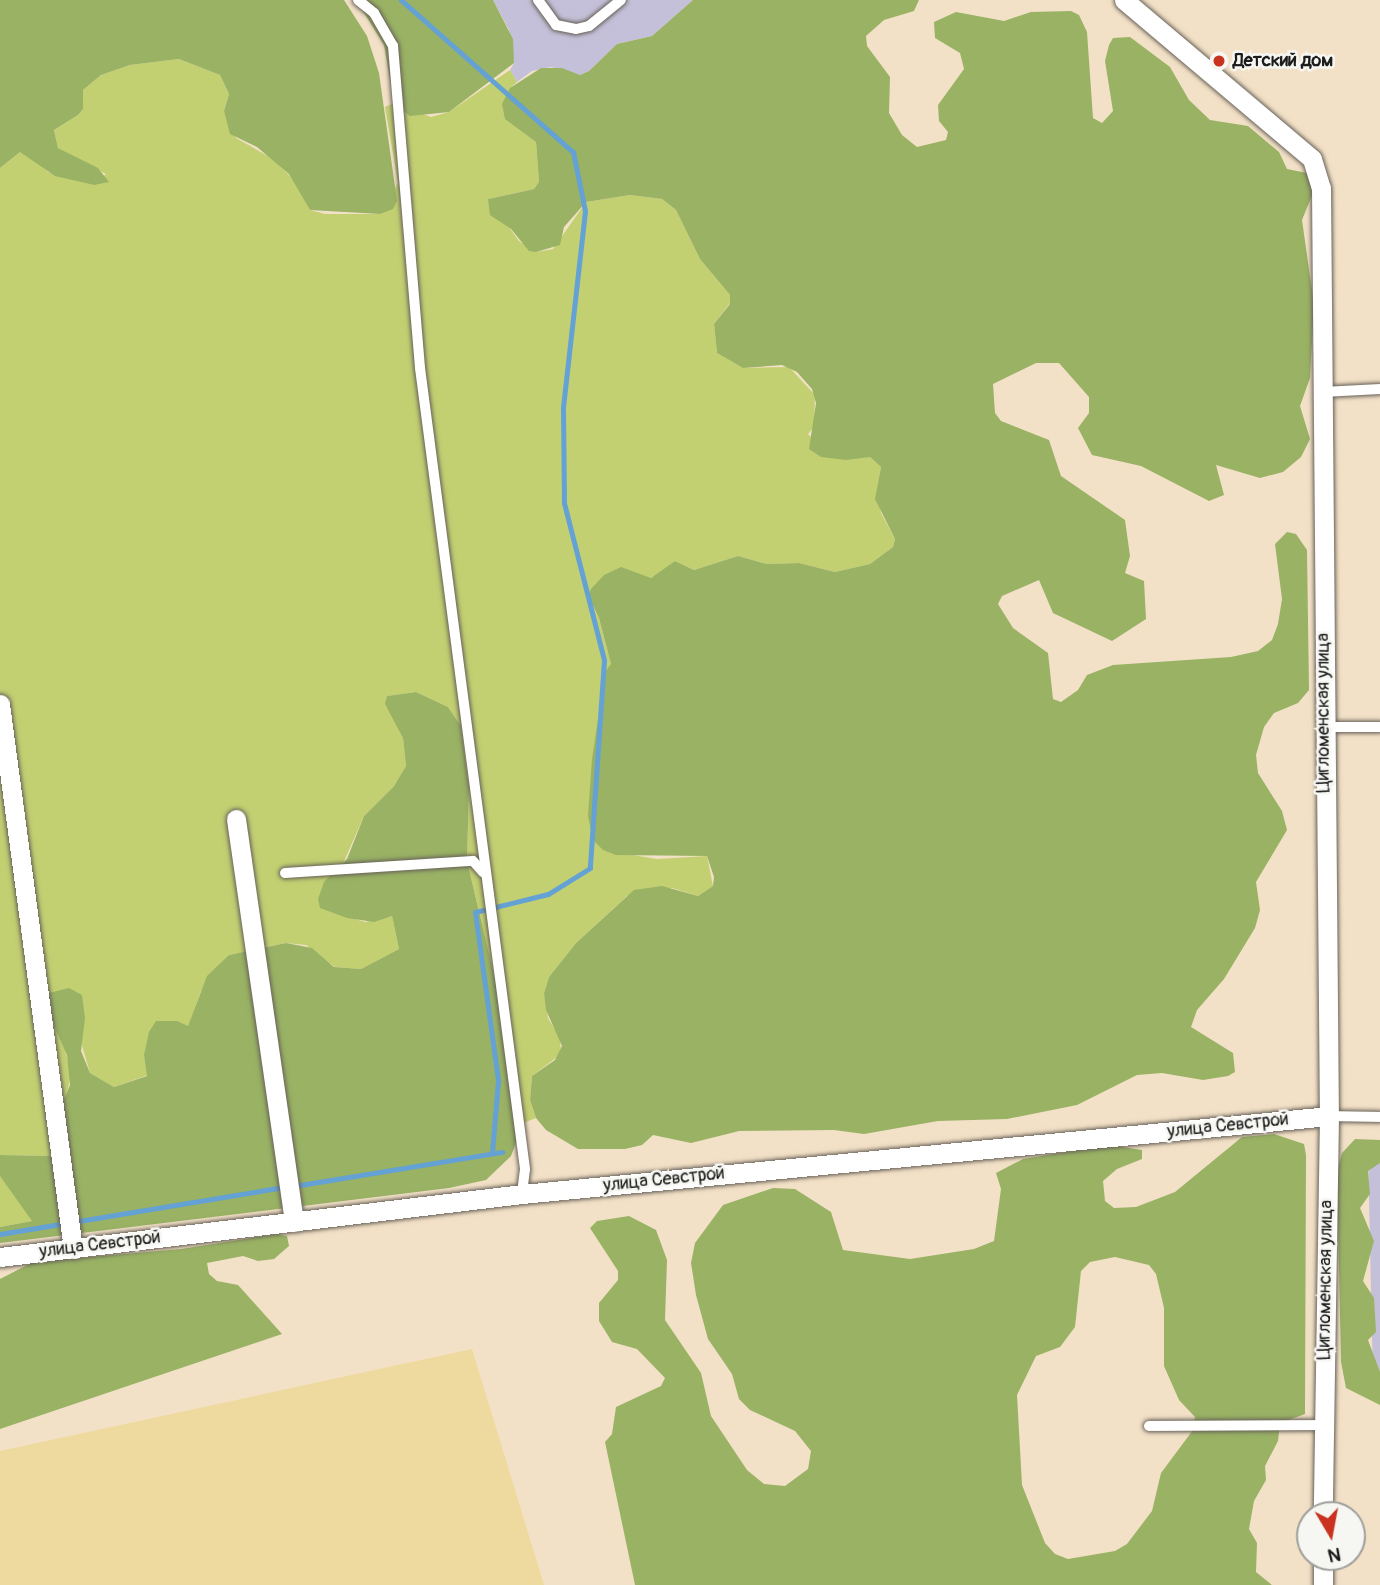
<!DOCTYPE html>
<html>
<head>
<meta charset="utf-8">
<style>
	body { margin:0 }
	#map { position:relative; width:1380px; height:1585px; overflow:hidden; background:#f3e1c7; font-family:Pangolin,sans-serif }
	div>[style] { position:absolute }
	.industrial>* { inset:0; background:#c5c0da }
	.green>* { inset:0; background:#c2d072 }
	.forest>* { inset:0; background:#99b264 }
	.sand>* { inset:0; background:#eeda9e }
	.stream>* { height:5px; margin:-2.5px; padding:0 2.5px; transform-origin:2.5px; border-radius:2.5px; background:#64a1d5 }
	.roads { filter:drop-shadow(0 0 2px #676158) drop-shadow(0 0 2px #676158) }
	.service>* { height:10px; margin:-5px; padding:0 5px; transform-origin:5px; border-radius:5px; background:#fff }
	.minor>* { height:19px; margin:-9.5px; padding:0 9.5px; transform-origin:9.5px; border-radius:9.5px; background:#fff }
	.dots>* { width:19px; height:19px; translate:-50% -50%; box-sizing:border-box; border:4px solid #f6f6f2; border-radius:50% }
	span { translate:-50% -50%; white-space:nowrap; text-align:center; line-height:1.15; -webkit-text-stroke:5px #f6f6f2; paint-order:stroke }
	.poi-label { font-size:18px; color:#1c1c1c; font-weight:700 }
	.left { translate:0 -50%; text-align:left }
	.street-label { font-size:18px; color:#1c1c1c }
	.north { position:absolute; left:1296px; top:1501px; width:70px; height:70px; box-sizing:border-box; background:#f6f6f2; border:2px solid #9f9f9c; border-radius:50%; rotate:170deg; font-size:19px; font-weight:700; line-height:28px; text-align:center; color:#1c1c1c }
	.north::after { content:''; display:block; margin:auto; width:24px; height:32px; background:#c8321e; clip-path:polygon(50% 0,100% 100%,50% 72%,0 100%) }
</style>
</head>
<body>
<div id="map">
	<div class="industrial">
		<i style="clip-path:polygon(493px 0,693px 0,652px 36px,617px 44px,589px 71px,580px 75px,551px 67px,532px 71px,517px 82px,510px 70px,514px 63px,509px 30px)"></i>
		<i style="clip-path:polygon(1380px 1151px,1380px 1384px,1373px 1384px,1368px 1152px)"></i>
	</div>
	<div class="green">
		<i style="clip-path:polygon(179px 59px,220px 75px,229px 94px,224px 111px,236px 138px,273px 159px,293px 179px,310px 210px,325px 214px,380px 214px,398px 183px,385px 107px,394px 103px,431px 117px,449px 112px,510px 70px,517px 82px,510px 88px,511px 122px,536px 142px,539px 182px,534px 189px,488px 199px,519px 241px,536px 252px,553px 249px,586px 202px,630px 195px,662px 199px,676px 210px,700px 259px,730px 295px,730px 303px,714px 324px,717px 353px,743px 368px,789px 367px,815px 395px,814px 427px,808px 434px,830px 458px,870px 457px,881px 467px,877px 491px,881px 513px,895px 539px,893px 547px,870px 564px,835px 572px,799px 563px,767px 564px,738px 556px,694px 570px,675px 561px,659px 574px,591px 604px,599px 618px,611px 664px,600px 704px,589px 807px,603px 850px,657px 859px,707px 856px,713px 886px,698px 896px,672px 888px,627px 896px,576px 943px,549px 977px,544px 993px,548px 1018px,560px 1038px,561px 1054px,532px 1076px,530px 1100px,536px 1118px,518px 1125px,496px 983px,467px 861px,469px 788px,461px 726px,448px 707px,416px 692px,387px 696px,403px 738px,406px 766px,394px 786px,364px 816px,342px 866px,329px 911px,365px 922px,392px 916px,399px 949px,361px 969px,335px 967px,306px 945px,286px 943px,229px 955px,201px 991px,188px 1027px,144px 1055px,148px 1075px,114px 1087px,90px 1073px,81px 1042px,51px 1019px,64px 1045px,71px 1074px,54px 1156px,0 1155px,0 168px,20px 152px,39px 161px,48px 172px,94px 185px,106px 174px,58px 148px,54px 130px,78px 115px,83px 109px,83px 90px,101px 75px,130px 65px)"></i>
		<i style="clip-path:polygon(0 1176px,13px 1188px,32px 1221px,0 1227px)"></i>
	</div>
	<div class="forest">
		<i style="clip-path:polygon(0 0,344px 0,367px 36px,379px 73px,397px 201px,393px 209px,380px 214px,310px 210px,289px 174px,257px 147px,230px 134px,224px 111px,229px 94px,220px 75px,179px 59px,130px 65px,101px 75px,83px 90px,83px 109px,78px 115px,54px 130px,58px 148px,98px 168px,109px 182px,94px 185px,55px 176px,20px 152px,0 168px)"></i>
		<i style="clip-path:polygon(356px 0,493px 0,513px 39px,514px 63px,449px 112px,410px 116px,394px 103px,384px 45px)"></i>
		<i style="clip-path:polygon(693px 0,919px 0,914px 11px,884px 20px,866px 36px,867px 46px,890px 77px,889px 113px,902px 135px,917px 147px,946px 140px,948px 132px,939px 121px,938px 105px,964px 69px,960px 53px,935px 38px,934px 22px,956px 12px,1004px 21px,1031px 12px,1071px 11px,1079px 15px,1087px 32px,1093px 118px,1102px 123px,1113px 111px,1105px 61px,1109px 45px,1113px 38px,1130px 37px,1170px 67px,1189px 100px,1210px 120px,1248px 126px,1279px 152px,1287px 169px,1307px 173px,1313px 193px,1302px 220px,1314px 304px,1310px 378px,1300px 406px,1310px 439px,1301px 457px,1283px 472px,1260px 478px,1216px 465px,1224px 495px,1209px 501px,1141px 466px,1092px 455px,1078px 428px,1089px 413px,1089px 397px,1059px 363px,1036px 363px,993px 384px,995px 413px,1001px 421px,1049px 440px,1061px 476px,1125px 520px,1130px 556px,1125px 573px,1144px 581px,1146px 619px,1112px 641px,1053px 613px,1039px 580px,1002px 596px,998px 604px,1013px 628px,1048px 653px,1053px 699px,1061px 702px,1078px 690px,1087px 675px,1113px 665px,1231px 657px,1258px 651px,1272px 640px,1278px 624px,1282px 599px,1275px 544px,1287px 532px,1296px 534px,1307px 550px,1309px 690px,1298px 703px,1274px 713px,1264px 727px,1256px 755px,1258px 773px,1282px 811px,1287px 830px,1256px 882px,1260px 910px,1255px 928px,1224px 979px,1197px 1010px,1191px 1027px,1233px 1053px,1235px 1072px,1228px 1076px,1203px 1080px,1162px 1073px,1137px 1075px,1077px 1105px,1007px 1119px,938px 1121px,864px 1134px,834px 1130px,739px 1131px,691px 1143px,653px 1135px,642px 1145px,625px 1149px,578px 1149px,546px 1130px,536px 1118px,530px 1100px,532px 1076px,555px 1060px,562px 1046px,546px 1010px,544px 993px,549px 977px,576px 943px,634px 890px,662px 886px,698px 896px,713px 886px,714px 877px,707px 856px,616px 855px,603px 850px,593px 840px,588px 816px,592px 759px,605px 672px,611px 664px,599px 618px,588px 596px,591px 589px,604px 575px,621px 567px,651px 578px,675px 561px,694px 570px,738px 556px,767px 564px,799px 563px,835px 572px,870px 564px,893px 547px,895px 539px,875px 499px,881px 467px,870px 457px,846px 460px,821px 457px,809px 449px,816px 403px,812px 389px,797px 372px,782px 365px,743px 368px,717px 353px,714px 324px,730px 304px,730px 295px,700px 259px,676px 210px,662px 199px,630px 195px,586px 202px,564px 227px,560px 245px,536px 252px,529px 251px,511px 229px,490px 215px,488px 199px,534px 189px,539px 182px,536px 142px,505px 119px,502px 104px,510px 88px,541px 68px,562px 68px,580px 75px,589px 71px,617px 44px,652px 36px)"></i>
		<i style="clip-path:polygon(416px 692px,448px 707px,461px 726px,469px 788px,467px 861px,496px 983px,519px 1135px,511px 1156px,486px 1180px,449px 1188px,0 1243px,0 1227px,32px 1221px,0 1176px,0 1155px,54px 1156px,61px 1107px,70px 1085px,67px 1055px,51px 1019px,45px 994px,69px 988px,82px 995px,85px 1018px,81px 1051px,90px 1073px,114px 1087px,147px 1076px,144px 1055px,149px 1032px,156px 1021px,177px 1021px,188px 1026px,207px 976px,229px 955px,286px 943px,312px 948px,334px 967px,361px 969px,399px 949px,392px 916px,374px 922px,347px 918px,320px 908px,318px 899px,324px 882px,347px 859px,364px 816px,394px 786px,406px 766px,403px 738px,385px 704px,387px 696px)"></i>
		<i style="clip-path:polygon(evenodd,1274px 1134px,1304px 1144px,1306px 1155px,1305px 1414px,1280px 1423px,1278px 1441px,1265px 1466px,1266px 1480px,1254px 1501px,1249px 1529px,1257px 1543px,1256px 1572px,1272px 1585px,635px 1585px,605px 1442px,612px 1434px,616px 1407px,661px 1386px,665px 1378px,637px 1349px,612px 1342px,599px 1321px,599px 1303px,618px 1280px,618px 1271px,590px 1228px,597px 1221px,629px 1216px,656px 1230px,667px 1260px,665px 1320px,701px 1373px,711px 1416px,747px 1470px,764px 1484px,785px 1486px,808px 1469px,811px 1451px,795px 1431px,750px 1410px,739px 1399px,732px 1374px,708px 1339px,696px 1295px,691px 1263px,695px 1243px,723px 1205px,773px 1188px,795px 1189px,831px 1212px,843px 1250px,910px 1259px,974px 1249px,994px 1241px,1001px 1189px,996px 1173px,1023px 1159px,1109px 1145px,1142px 1150px,1142px 1159px,1117px 1169px,1103px 1181px,1105px 1201px,1114px 1208px,1136px 1207px,1175px 1192px,1242px 1137px,1274px 1134px,1115px 1257px,1149px 1265px,1156px 1274px,1164px 1308px,1164px 1366px,1179px 1400px,1195px 1417px,1193px 1430px,1161px 1473px,1152px 1511px,1127px 1544px,1115px 1551px,1068px 1559px,1055px 1554px,1045px 1543px,1022px 1485px,1017px 1395px,1036px 1356px,1060px 1347px,1075px 1327px,1081px 1271px,1090px 1262px,1115px 1257px)"></i>
		<i style="clip-path:polygon(1355px 1139px,1380px 1140px,1380px 1163px,1368px 1171px,1370px 1194px,1360px 1208px,1374px 1241px,1363px 1281px,1374px 1298px,1376px 1332px,1368px 1340px,1380px 1372px,1380px 1405px,1346px 1388px,1341px 1362px,1337px 1172px,1342px 1153px)"></i>
		<i style="clip-path:polygon(277px 1234px,287px 1236px,289px 1246px,274px 1259px,258px 1261px,243px 1256px,207px 1263px,209px 1274px,217px 1281px,238px 1285px,282px 1334px,0 1429px,0 1279px,33px 1262px,181px 1249px)"></i>
	</div>
	<div class="sand">
		<i style="clip-path:polygon(472px 1349px,544px 1585px,0 1585px,0 1451px)"></i>
	</div>
	<div class="stream">
		<i style="left:401px;top:0;width:230px;rotate:41.5deg"></i>
		<i style="left:573px;top:152px;width:60px;rotate:78.5deg"></i>
		<i style="left:585px;top:211px;width:198px;rotate:96.4deg"></i>
		<i style="left:563px;top:408px;width:95px;rotate:89.4deg"></i>
		<i style="left:564px;top:503px;width:162px;rotate:75.7deg"></i>
		<i style="left:604px;top:660px;width:208px;rotate:93.9deg"></i>
		<i style="left:590px;top:868px;width:49px;rotate:148.2deg"></i>
		<i style="left:548px;top:894px;width:75px;rotate:166.1deg"></i>
		<i style="left:475px;top:912px;width:171px;rotate:82.2deg"></i>
		<i style="left:498px;top:1081px;width:72px;rotate:94.8deg"></i>
		<i style="left:294px;top:1186px;width:211px;rotate:-9.3deg"></i>
		<i style="left:0;top:1234px;width:289px;rotate:-9.4deg"></i>
	</div>
	<div class="roads">
		<div class="service">
			<i style="left:358px;top:0;width:21px;rotate:39deg"></i>
			<i style="left:374px;top:13px;width:38px;rotate:60deg"></i>
			<i style="left:393px;top:46px;width:323px;rotate:85.2deg"></i>
			<i style="left:420px;top:368px;width:808px;rotate:82.53deg"></i>
			<i style="left:525px;top:1169px;width:25px;rotate:97deg"></i>
			<i style="left:538px;top:0;width:31px;rotate:54deg"></i>
			<i style="left:556px;top:25px;width:20px;rotate:11deg"></i>
			<i style="left:576px;top:29px;width:13px;rotate:-13deg"></i>
			<i style="left:589px;top:26px;width:41px;rotate:-39.1deg"></i>
			<i style="left:1323px;top:392px;width:57px;rotate:-3deg"></i>
			<i style="left:1324px;top:727px;width:56px"></i>
			<i style="left:285px;top:873px;width:188px;rotate:-3.7deg"></i>
			<i style="left:473px;top:861px;width:15px;rotate:48deg"></i>
			<i style="left:1329px;top:1116px;width:51px;rotate:1.1deg"></i>
			<i style="left:1149px;top:1426px;width:175px;rotate:-0.3deg"></i>
		</div>
		<div class="minor">
			<i style="left:1124px;top:0;width:246px;rotate:40.2deg"></i>
			<i style="left:1312px;top:159px;width:30px;rotate:73deg"></i>
			<i style="left:1321px;top:188px;width:928px;rotate:89.51deg"></i>
			<i style="left:1329px;top:1116px;width:399px;rotate:90.9deg"></i>
			<i style="left:0;top:704px;width:550px;rotate:82.37deg"></i>
			<i style="left:236px;top:819px;width:407px;rotate:81.8deg"></i>
			<i style="left:0;top:1257px;width:526px;rotate:-6.88deg"></i>
			<i style="left:522px;top:1194px;width:811px;rotate:-5.52deg"></i>
			<i style="left:1323px;top:1557px;width:28px;rotate:90deg"></i>
		</div>
	</div>
	<div class="dots">
		<i style="left:1219px;top:61px;background:#c8321e"></i>
	</div>
	<div class="poi-label">
		<span class="left" style="left:1233px;top:61px">Детский дом</span>
	</div>
	<div class="street-label">
		<span style="left:1324px;top:713px;rotate:-90deg">Цигломенская улица</span>
		<span style="left:1228px;top:1126px;rotate:-6deg">улица Севстрой</span>
		<span style="left:664px;top:1180px;rotate:-6deg">улица Севстрой</span>
		<span style="left:100px;top:1245px;rotate:-7deg">улица Севстрой</span>
		<span style="left:1326px;top:1280px;rotate:-89deg">Цигломенская улица</span>
	</div>
	<div class="north">N</div>
</div>
</body>
</html>
